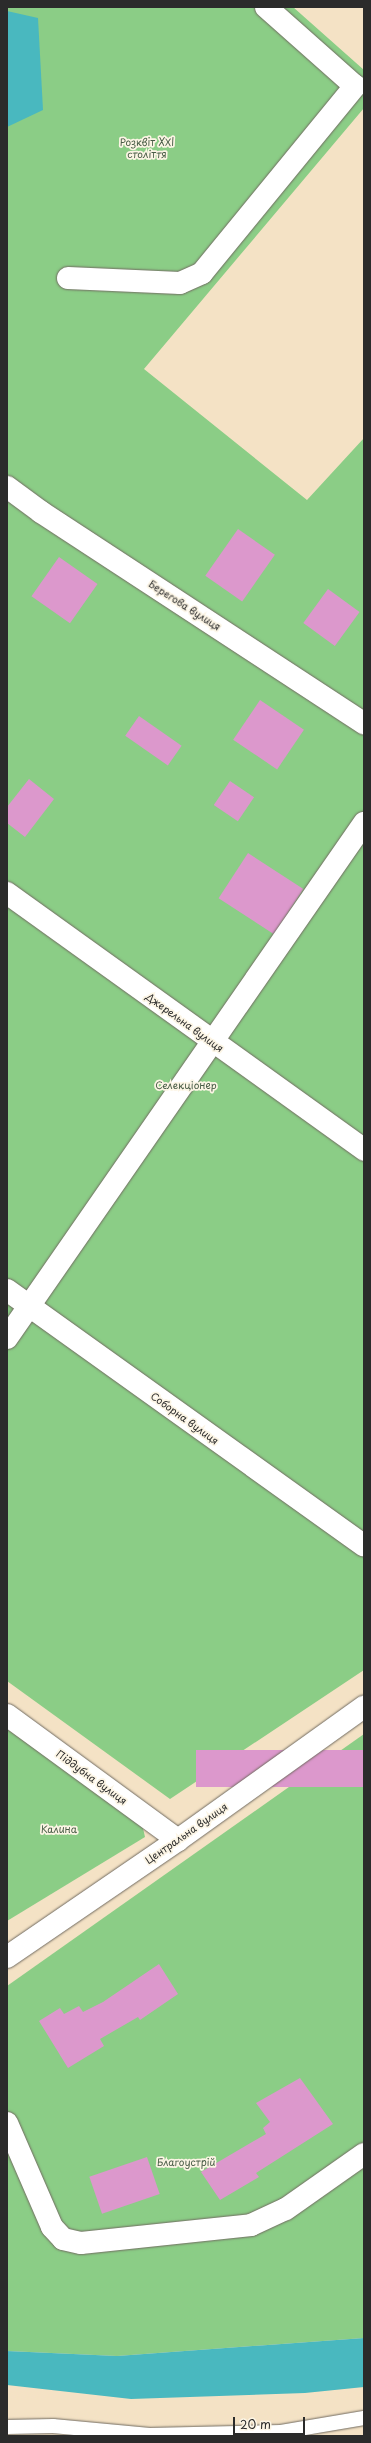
<!DOCTYPE html>
<html>
<head>
<meta charset="utf-8">
<style>
	body { margin:0 }
	#map { position:relative; width:371px; height:2443px; overflow:hidden; background:#f4e2c5; font-family:"Playpen Sans",sans-serif }
	div>[style] { position:absolute }
	.green>* { inset:0; background:#8bcd86 }
	.water>* { inset:0; background:#49b8bf }
	.building>* { inset:0; background:#dc98cc; transform-origin:0 0 }
	.roads { filter:drop-shadow(0 0 1px #716b61) drop-shadow(0 0 1px #716b61) }
	.service>* { height:14px; margin:-7px; padding:0 7px; transform-origin:7px; border-radius:7px; background:#fff }
	.minor>* { height:22px; margin:-11px; padding:0 11px; transform-origin:11px; border-radius:11px; background:#fff }
	.tertiary>* { height:22px; margin:-11px; padding:0 11px; transform-origin:11px; border-radius:11px; background:#fff }
	span { translate:-50% -50%; white-space:nowrap; text-align:center; line-height:1.15; -webkit-text-stroke:3.5px #fcf5e5; paint-order:stroke }
	.park-label { font-size:10px; color:#485c46 }
	.street-label { font-size:10px; color:#2b2b2b }
	.frame { position:absolute; inset:0; border:8px solid #2b2b2b; pointer-events:none }
	.scale { position:absolute; left:233px; top:2417px; width:72px; height:18px; box-sizing:border-box; border:2px solid #2b2b2b; border-top:0; padding-left:5px; font-size:12px; line-height:14px; white-space:nowrap; color:#2b2b2b; -webkit-text-stroke:3px #fcf5e5; paint-order:stroke }
</style>
</head>
<body>
<div id="map">
	<div class="green">
		<i style="clip-path:polygon(7px 7px,293px 7px,364px 70px,364px 108px,144px 369px,307px 500px,364px 438px,364px 1670px,170px 1799px,7px 1681px)"></i>
		<i style="clip-path:polygon(7px 1729px,142px 1824px,145px 1837px,7px 1921px)"></i>
		<i style="clip-path:polygon(364px 1734px,364px 2338px,117px 2356px,7px 2351px,7px 1986px)"></i>
	</div>
	<div class="water">
		<i style="clip-path:polygon(7px 11px,38px 18px,43px 110px,7px 127px)"></i>
		<i style="clip-path:polygon(364px 2338px,364px 2387px,305px 2393px,131px 2399px,7px 2385px,7px 2351px,117px 2356px)"></i>
	</div>
	<div class="building">
		<i style="left:238px;top:529px;width:45px;height:57px;rotate:35deg"></i>
		<i style="left:59px;top:557px;width:47px;height:48px;rotate:35deg"></i>
		<i style="left:328px;top:589px;width:39px;height:42px;rotate:36deg"></i>
		<i style="left:260px;top:700px;width:53px;height:48px;rotate:34deg"></i>
		<i style="left:139px;top:716px;width:52px;height:24px;rotate:35deg"></i>
		<i style="clip-path:polygon(29px 779px,54px 799px,25px 837px,7px 823px,7px 807px)"></i>
		<i style="left:230px;top:781px;width:29px;height:29px;rotate:34deg"></i>
		<i style="left:248px;top:853px;width:66px;height:54px;rotate:33deg"></i>
		<i style="left:364px;top:1750px;width:37px;height:168px;rotate:90deg"></i>
		<i style="clip-path:polygon(159px 1964px,178px 1994px,140px 2020px,138px 2017px,100px 2039px,104px 2046px,68px 2068px,39px 2021px,60px 2008px,64px 2014px,79px 2006px,83px 2012px,103px 2002px)"></i>
		<i style="clip-path:polygon(300px 2078px,333px 2124px,256px 2173px,259px 2177px,220px 2200px,201px 2172px,266px 2134px,263px 2128px,270px 2122px,256px 2103px)"></i>
		<i style="left:147px;top:2157px;width:39px;height:61px;rotate:71deg"></i>
	</div>
	<div class="roads">
		<div class="service">
			<i style="left:7px;top:2427px;width:46px;rotate:-1.2deg"></i>
			<i style="left:53px;top:2426px;width:97px;rotate:5.3deg"></i>
			<i style="left:150px;top:2435px;width:131px;rotate:-1.3deg"></i>
			<i style="left:281px;top:2432px;width:84px;rotate:-9.6deg"></i>
		</div>
		<div class="minor">
			<i style="left:68px;top:278px;width:112px;rotate:2.6deg"></i>
			<i style="left:180px;top:283px;width:24px;rotate:-24deg"></i>
			<i style="left:202px;top:273px;width:242px;rotate:-50.7deg"></i>
			<i style="left:355px;top:86px;width:119px;rotate:-138.4deg"></i>
			<i style="left:7px;top:487px;width:42px;rotate:36.3deg"></i>
			<i style="left:41px;top:512px;width:386px;rotate:33.2deg"></i>
			<i style="left:7px;top:893px;width:440px;rotate:35.7deg"></i>
			<i style="left:7px;top:1290px;width:439px;rotate:35.6deg"></i>
			<i style="left:7px;top:1338px;width:627px;rotate:-55.27deg"></i>
			<i style="left:7px;top:1715px;width:212px;rotate:36.2deg"></i>
			<i style="left:7px;top:2123px;width:113px;rotate:66.6deg"></i>
			<i style="left:52px;top:2227px;width:16px;rotate:47deg"></i>
			<i style="left:63px;top:2239px;width:18px;rotate:13deg"></i>
			<i style="left:81px;top:2243px;width:171px;rotate:-6deg"></i>
			<i style="left:251px;top:2225px;width:38px;rotate:-25deg"></i>
			<i style="left:286px;top:2209px;width:95px;rotate:-35.2deg"></i>
		</div>
		<div class="tertiary">
			<i style="left:7px;top:1957px;width:207px;rotate:-34.4deg"></i>
			<i style="left:178px;top:1840px;width:229px;rotate:-35.6deg"></i>
		</div>
	</div>
	<div class="park-label">
		<span style="left:147px;top:147px">Розквіт XXI<br>століття</span>
		<span style="left:186px;top:1085px">Селекціонер</span>
		<span style="left:59px;top:1829px">Калина</span>
		<span style="left:186px;top:2162px">Благоустрій</span>
	</div>
	<div class="street-label">
		<span style="left:185px;top:605px;rotate:33deg">Берегова вулиця</span>
		<span style="left:185px;top:1022px;rotate:36deg">Джерельна вулиця</span>
		<span style="left:185px;top:1418px;rotate:36deg">Соборна вулиця</span>
		<span style="left:92px;top:1777px;rotate:36deg">Піддубна вулиця</span>
		<span style="left:186px;top:1833px;rotate:-35deg">Центральна вулиця</span>
	</div>
	<div class="frame"></div>
	<div class="scale">20 m</div>
</div>
</body>
</html>
